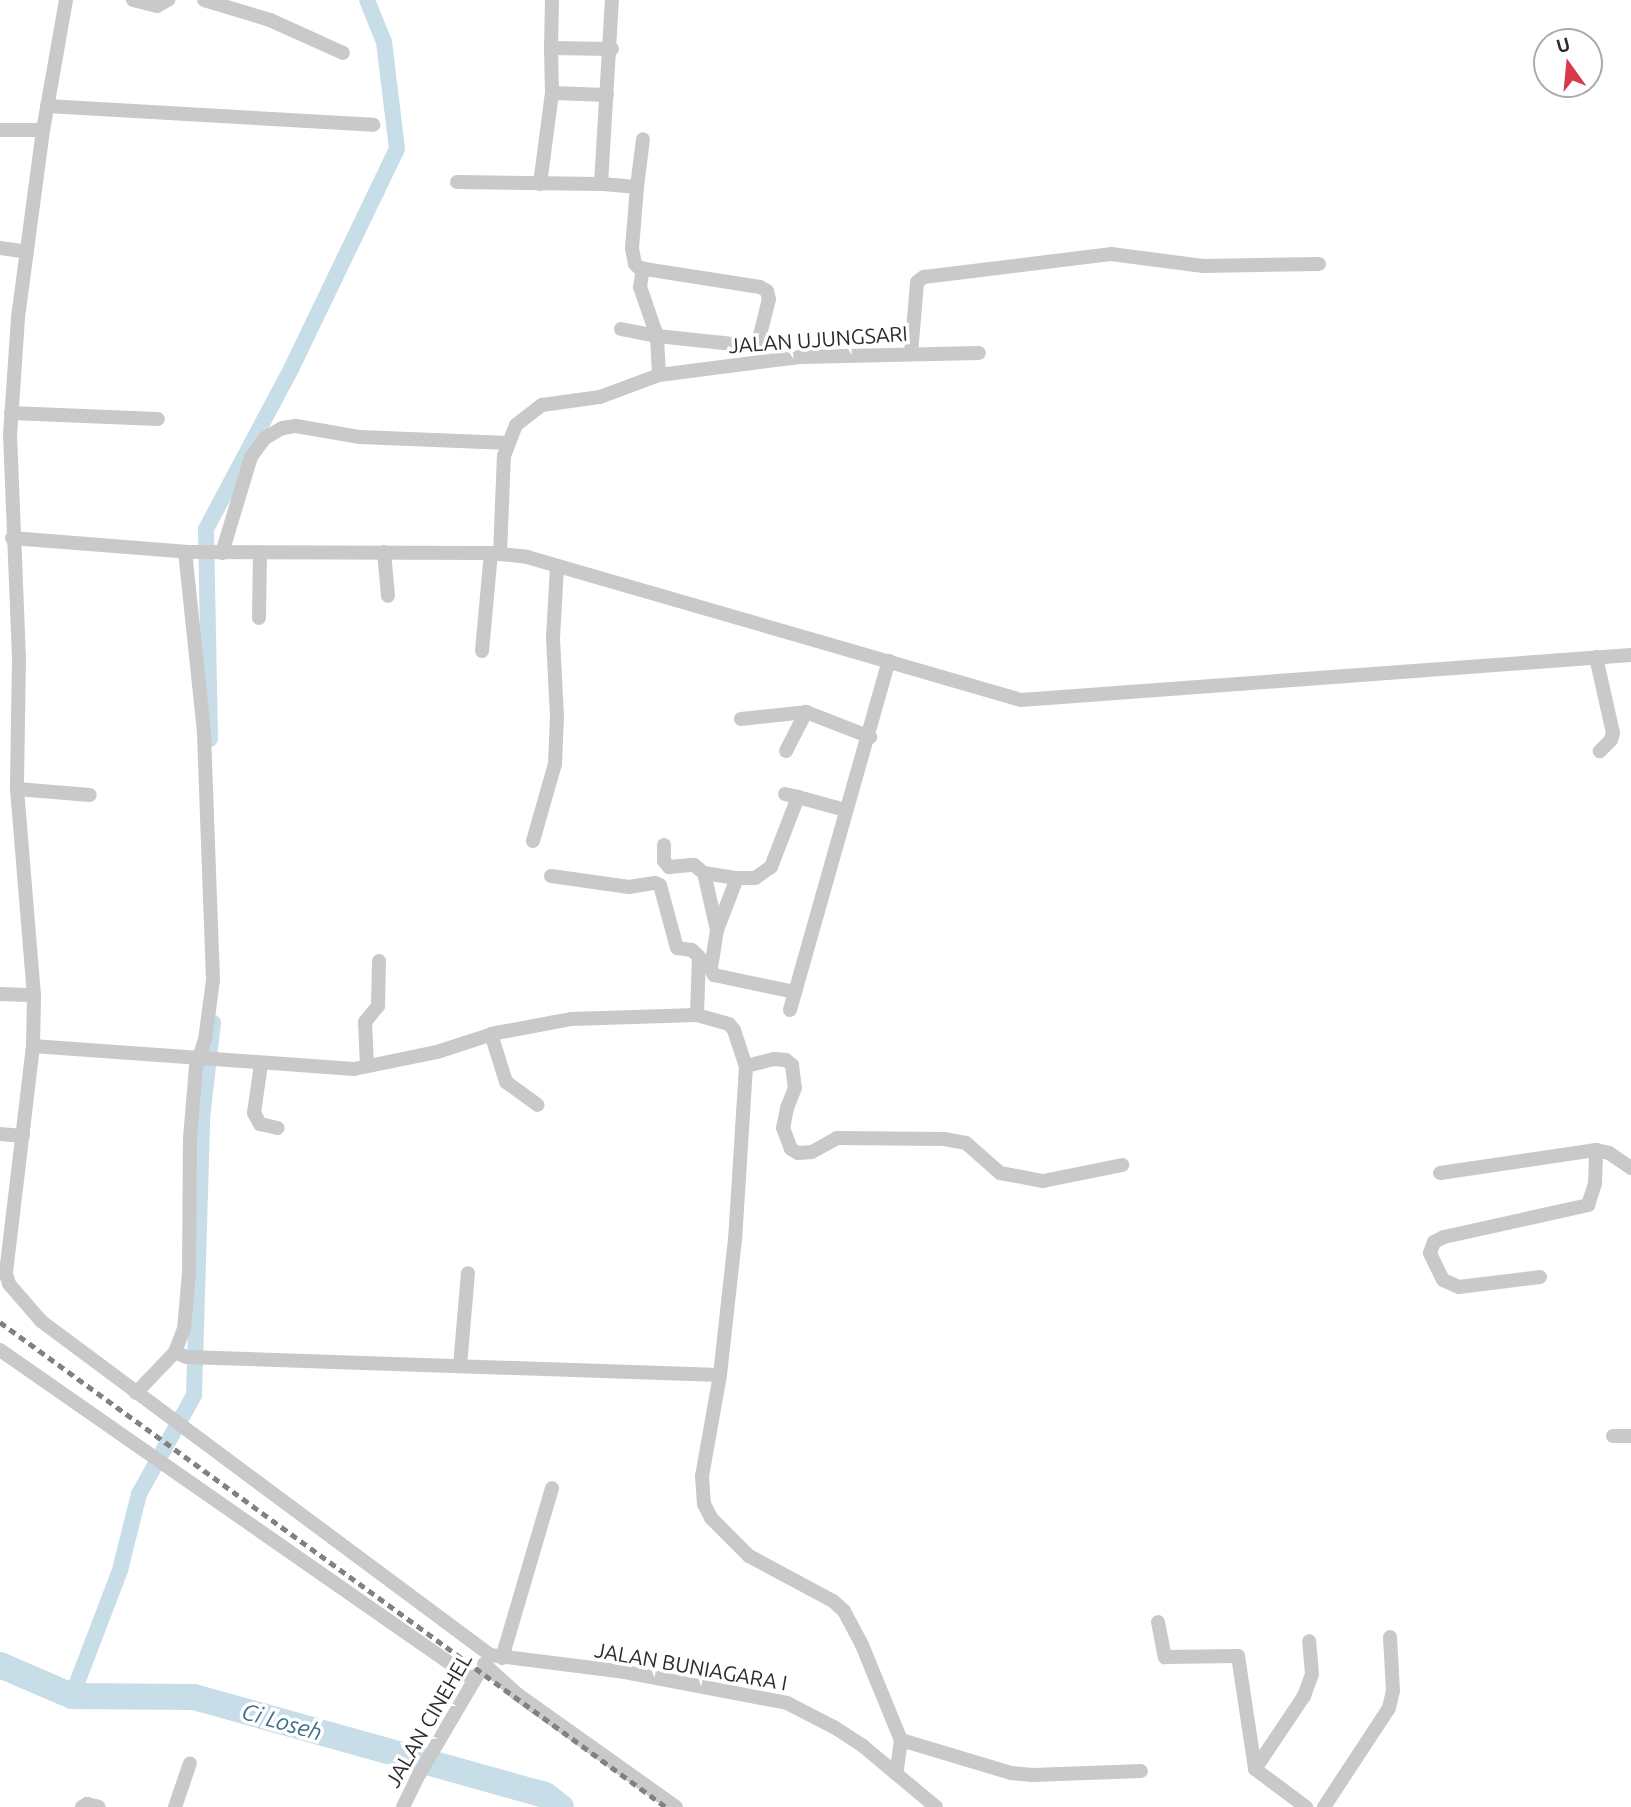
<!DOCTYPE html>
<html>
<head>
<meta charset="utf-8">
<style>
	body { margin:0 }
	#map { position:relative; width:1631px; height:1807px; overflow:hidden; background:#fff; font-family:Ubuntu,sans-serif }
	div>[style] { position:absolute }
	.canal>* { height:16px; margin:-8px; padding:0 8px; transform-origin:8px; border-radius:8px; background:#c7dde8 }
	.river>* { height:26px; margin:-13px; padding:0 13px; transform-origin:13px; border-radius:13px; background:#c7dde8 }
	.minor>* { height:14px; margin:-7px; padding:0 7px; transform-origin:7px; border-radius:7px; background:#c9c9c9 }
	.rail>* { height:4.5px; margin-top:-2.25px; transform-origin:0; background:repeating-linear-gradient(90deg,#818181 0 7px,transparent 0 12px) }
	span { translate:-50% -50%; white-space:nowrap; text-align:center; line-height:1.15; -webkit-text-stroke:7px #fff; paint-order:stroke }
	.street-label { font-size:21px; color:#2c2c2c }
	.water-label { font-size:23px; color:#407087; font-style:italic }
	.north { position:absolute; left:1533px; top:28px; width:70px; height:70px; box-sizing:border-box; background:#fff; border:2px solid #ababab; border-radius:50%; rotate:345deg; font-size:19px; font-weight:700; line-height:28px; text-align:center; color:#2c2c2c }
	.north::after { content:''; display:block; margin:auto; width:24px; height:32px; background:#d8394d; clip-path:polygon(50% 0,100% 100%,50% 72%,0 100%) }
</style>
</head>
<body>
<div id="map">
	<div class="canal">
		<i style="left:210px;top:739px;width:210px;rotate:-91.1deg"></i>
		<i style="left:206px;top:529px;width:183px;rotate:-62deg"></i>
		<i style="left:292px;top:367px;width:242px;rotate:-64.3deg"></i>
		<i style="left:397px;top:149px;width:108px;rotate:-96.9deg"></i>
		<i style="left:384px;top:42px;width:45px;rotate:-112deg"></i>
		<i style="left:72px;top:1696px;width:135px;rotate:-69.1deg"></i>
		<i style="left:120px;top:1570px;width:78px;rotate:-76deg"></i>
		<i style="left:139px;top:1494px;width:113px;rotate:-60.9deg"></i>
		<i style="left:194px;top:1395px;width:277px;rotate:-88.3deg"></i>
		<i style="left:202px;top:1118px;width:96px;rotate:-83.4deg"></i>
	</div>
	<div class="river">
		<i style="left:0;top:1665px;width:78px;rotate:23.3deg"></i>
		<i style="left:72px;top:1696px;width:122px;rotate:0.5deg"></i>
		<i style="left:194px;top:1697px;width:364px;rotate:15.6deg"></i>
		<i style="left:545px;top:1795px;width:20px;rotate:37deg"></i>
	</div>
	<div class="minor">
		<i style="left:66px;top:0;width:132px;rotate:100deg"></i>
		<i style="left:43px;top:130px;width:190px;rotate:97.6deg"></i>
		<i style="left:18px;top:318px;width:116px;rotate:93.9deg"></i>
		<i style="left:10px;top:434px;width:223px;rotate:87.7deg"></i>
		<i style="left:19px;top:657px;width:132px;rotate:90.9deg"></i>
		<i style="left:17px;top:789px;width:207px;rotate:85.3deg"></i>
		<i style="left:34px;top:995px;width:51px;rotate:91.1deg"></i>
		<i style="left:33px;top:1046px;width:230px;rotate:96.8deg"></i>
		<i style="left:6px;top:1274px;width:10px;rotate:73deg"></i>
		<i style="left:9px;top:1284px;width:49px;rotate:49.1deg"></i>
		<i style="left:41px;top:1321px;width:560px;rotate:36.64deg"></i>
		<i style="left:490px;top:1655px;width:136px;rotate:7.2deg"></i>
		<i style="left:625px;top:1672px;width:165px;rotate:10.8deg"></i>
		<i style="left:787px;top:1703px;width:53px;rotate:27.1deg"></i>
		<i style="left:834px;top:1727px;width:35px;rotate:33deg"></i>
		<i style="left:863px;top:1746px;width:95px;rotate:39.9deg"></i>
		<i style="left:133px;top:0;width:25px;rotate:14deg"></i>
		<i style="left:157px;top:6px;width:13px;rotate:-29deg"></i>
		<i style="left:204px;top:0;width:69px;rotate:16.9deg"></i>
		<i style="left:270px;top:20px;width:80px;rotate:24.3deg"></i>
		<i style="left:552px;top:0;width:48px;rotate:91.2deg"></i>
		<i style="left:551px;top:48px;width:61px;rotate:0.9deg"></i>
		<i style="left:552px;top:93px;width:55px;rotate:2.1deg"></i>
		<i style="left:47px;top:106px;width:327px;rotate:3.3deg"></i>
		<i style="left:0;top:130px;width:43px"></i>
		<i style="left:457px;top:182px;width:144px;rotate:0.8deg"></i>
		<i style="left:540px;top:184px;width:92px;rotate:-82.5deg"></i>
		<i style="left:552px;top:93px;width:45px;rotate:-91.3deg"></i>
		<i style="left:637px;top:187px;width:48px;rotate:-82.9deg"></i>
		<i style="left:0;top:248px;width:27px;rotate:8deg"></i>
		<i style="left:621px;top:329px;width:37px;rotate:11deg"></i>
		<i style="left:657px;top:336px;width:52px;rotate:-109.1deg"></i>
		<i style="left:640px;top:287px;width:19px;rotate:-81deg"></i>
		<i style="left:911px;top:354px;width:72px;rotate:-85.2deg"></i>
		<i style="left:917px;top:282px;width:9px;rotate:-36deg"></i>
		<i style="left:924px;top:277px;width:188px;rotate:-7deg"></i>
		<i style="left:1111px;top:254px;width:93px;rotate:7.4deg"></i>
		<i style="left:1203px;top:266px;width:116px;rotate:-1deg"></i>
		<i style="left:659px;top:375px;width:142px;rotate:-7.3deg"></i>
		<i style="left:800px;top:357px;width:179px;rotate:-1.3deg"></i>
		<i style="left:11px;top:413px;width:147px;rotate:2.3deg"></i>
		<i style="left:12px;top:538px;width:180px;rotate:4.5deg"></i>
		<i style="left:191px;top:552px;width:300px;rotate:0.2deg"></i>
		<i style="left:491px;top:553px;width:36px;rotate:6deg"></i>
		<i style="left:527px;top:557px;width:514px;rotate:16.14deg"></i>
		<i style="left:1021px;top:700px;width:612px;rotate:-4.22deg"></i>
		<i style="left:384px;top:552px;width:44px;rotate:84.8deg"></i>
		<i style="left:222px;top:553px;width:100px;rotate:-73.2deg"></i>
		<i style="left:251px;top:457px;width:24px;rotate:-54deg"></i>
		<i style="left:265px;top:438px;width:20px;rotate:-30deg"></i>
		<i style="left:282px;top:428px;width:14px;rotate:-8deg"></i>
		<i style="left:296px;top:426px;width:65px;rotate:9.8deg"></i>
		<i style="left:360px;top:437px;width:148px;rotate:2.3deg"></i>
		<i style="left:500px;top:554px;width:98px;rotate:-87.7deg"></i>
		<i style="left:504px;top:456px;width:33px;rotate:-69deg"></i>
		<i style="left:516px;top:425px;width:33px;rotate:-38deg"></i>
		<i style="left:542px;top:405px;width:59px;rotate:-7.9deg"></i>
		<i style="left:600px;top:397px;width:63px;rotate:-20.4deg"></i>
		<i style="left:659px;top:375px;width:39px;rotate:-93deg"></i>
		<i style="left:657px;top:336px;width:86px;rotate:6deg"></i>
		<i style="left:743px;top:345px;width:15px;rotate:-8deg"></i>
		<i style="left:758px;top:343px;width:45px;rotate:-76deg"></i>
		<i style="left:769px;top:299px;width:8px;rotate:-104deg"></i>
		<i style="left:767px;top:291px;width:8px;rotate:-150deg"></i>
		<i style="left:760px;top:287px;width:122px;rotate:-171.1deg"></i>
		<i style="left:639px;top:268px;width:6px;rotate:-135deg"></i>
		<i style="left:635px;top:264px;width:16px;rotate:-101deg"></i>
		<i style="left:632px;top:248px;width:61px;rotate:-85.3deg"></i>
		<i style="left:637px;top:187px;width:36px;rotate:-175deg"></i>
		<i style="left:601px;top:184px;width:184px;rotate:-86.6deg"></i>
		<i style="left:259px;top:618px;width:66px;rotate:-89.1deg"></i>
		<i style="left:482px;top:651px;width:98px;rotate:-84.8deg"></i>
		<i style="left:1596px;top:657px;width:78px;rotate:77.4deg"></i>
		<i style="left:1613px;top:733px;width:7px;rotate:106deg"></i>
		<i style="left:1611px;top:740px;width:16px;rotate:135deg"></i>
		<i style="left:741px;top:719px;width:65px;rotate:-6.1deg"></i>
		<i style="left:806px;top:712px;width:69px;rotate:21.3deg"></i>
		<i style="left:786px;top:751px;width:44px;rotate:-62.9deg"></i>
		<i style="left:17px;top:789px;width:73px;rotate:4.7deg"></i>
		<i style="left:785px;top:794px;width:13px;rotate:13deg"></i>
		<i style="left:533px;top:841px;width:80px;rotate:-74.1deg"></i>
		<i style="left:555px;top:764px;width:47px;rotate:-87.6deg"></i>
		<i style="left:557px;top:717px;width:79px;rotate:-92.9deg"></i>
		<i style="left:553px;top:638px;width:71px;rotate:-86.8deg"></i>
		<i style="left:664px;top:845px;width:16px;rotate:90deg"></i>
		<i style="left:664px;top:861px;width:8px;rotate:50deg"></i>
		<i style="left:669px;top:867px;width:25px;rotate:-5deg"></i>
		<i style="left:694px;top:865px;width:13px;rotate:39deg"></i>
		<i style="left:551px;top:876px;width:79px;rotate:8deg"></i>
		<i style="left:629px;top:887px;width:26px;rotate:-9deg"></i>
		<i style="left:655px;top:883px;width:5px;rotate:22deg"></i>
		<i style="left:660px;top:885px;width:65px;rotate:74.9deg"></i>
		<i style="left:677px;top:948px;width:15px;rotate:8deg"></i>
		<i style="left:692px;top:950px;width:10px;rotate:45deg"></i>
		<i style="left:699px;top:957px;width:58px;rotate:92deg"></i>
		<i style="left:737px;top:878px;width:18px"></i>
		<i style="left:755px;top:878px;width:19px;rotate:-35deg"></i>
		<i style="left:771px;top:867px;width:75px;rotate:-68.9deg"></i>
		<i style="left:798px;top:797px;width:49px;rotate:15.5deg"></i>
		<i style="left:717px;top:930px;width:58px;rotate:-102.8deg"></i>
		<i style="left:704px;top:873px;width:33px;rotate:9deg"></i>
		<i style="left:737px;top:878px;width:56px;rotate:111deg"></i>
		<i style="left:717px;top:930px;width:39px;rotate:99deg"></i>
		<i style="left:711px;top:969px;width:7px;rotate:63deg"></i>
		<i style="left:714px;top:975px;width:83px;rotate:11.9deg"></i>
		<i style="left:0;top:994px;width:34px;rotate:2deg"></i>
		<i style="left:790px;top:1010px;width:363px;rotate:-74.2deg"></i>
		<i style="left:491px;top:1034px;width:50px;rotate:72.6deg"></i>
		<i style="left:506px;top:1082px;width:39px;rotate:36deg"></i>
		<i style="left:33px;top:1046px;width:322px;rotate:4.1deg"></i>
		<i style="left:354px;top:1069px;width:85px;rotate:-11.6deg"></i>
		<i style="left:437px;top:1052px;width:62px;rotate:-17.9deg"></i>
		<i style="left:496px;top:1033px;width:76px;rotate:-10.6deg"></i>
		<i style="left:571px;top:1019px;width:126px;rotate:-1.8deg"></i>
		<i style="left:697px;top:1015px;width:33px;rotate:16deg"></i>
		<i style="left:729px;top:1024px;width:8px;rotate:50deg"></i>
		<i style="left:734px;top:1030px;width:38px;rotate:72deg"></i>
		<i style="left:746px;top:1066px;width:173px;rotate:93.6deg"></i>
		<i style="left:735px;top:1239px;width:137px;rotate:96.3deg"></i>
		<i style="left:720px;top:1375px;width:103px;rotate:100.1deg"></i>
		<i style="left:702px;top:1476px;width:28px;rotate:86deg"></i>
		<i style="left:704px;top:1504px;width:16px;rotate:63deg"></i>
		<i style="left:711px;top:1518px;width:54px;rotate:45deg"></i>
		<i style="left:749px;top:1556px;width:95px;rotate:28.2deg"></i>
		<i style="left:833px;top:1601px;width:15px;rotate:42deg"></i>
		<i style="left:844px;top:1611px;width:38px;rotate:62deg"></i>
		<i style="left:862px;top:1645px;width:103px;rotate:67.7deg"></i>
		<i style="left:901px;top:1740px;width:34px;rotate:98deg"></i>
		<i style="left:261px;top:1064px;width:49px;rotate:98.1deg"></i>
		<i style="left:254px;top:1113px;width:13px;rotate:61deg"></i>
		<i style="left:260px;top:1124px;width:18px;rotate:13deg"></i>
		<i style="left:367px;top:1066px;width:44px;rotate:-92.6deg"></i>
		<i style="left:365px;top:1022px;width:21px;rotate:-51deg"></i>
		<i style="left:378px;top:1006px;width:45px;rotate:-88.7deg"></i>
		<i style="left:746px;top:1066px;width:29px;rotate:-14deg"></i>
		<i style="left:774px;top:1059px;width:12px;rotate:5deg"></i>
		<i style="left:786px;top:1060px;width:8px;rotate:40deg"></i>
		<i style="left:792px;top:1065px;width:23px;rotate:83deg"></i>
		<i style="left:795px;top:1088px;width:22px;rotate:112deg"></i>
		<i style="left:787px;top:1108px;width:20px;rotate:101deg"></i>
		<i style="left:783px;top:1128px;width:22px;rotate:69deg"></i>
		<i style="left:791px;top:1149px;width:8px;rotate:30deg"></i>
		<i style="left:798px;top:1153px;width:14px;rotate:-4deg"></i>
		<i style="left:812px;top:1152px;width:29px;rotate:-29deg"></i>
		<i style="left:837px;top:1138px;width:107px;rotate:0.5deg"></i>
		<i style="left:944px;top:1139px;width:22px;rotate:10deg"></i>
		<i style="left:966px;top:1143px;width:45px;rotate:41.4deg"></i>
		<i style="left:1000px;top:1173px;width:44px;rotate:10.5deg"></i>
		<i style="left:1043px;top:1181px;width:81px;rotate:-11.4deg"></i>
		<i style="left:0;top:1134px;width:23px;rotate:5deg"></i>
		<i style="left:1440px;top:1173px;width:158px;rotate:-8.4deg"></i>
		<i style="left:1596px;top:1150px;width:13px;rotate:13deg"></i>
		<i style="left:1609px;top:1153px;width:27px;rotate:34deg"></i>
		<i style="left:1540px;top:1277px;width:82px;rotate:173deg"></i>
		<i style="left:1459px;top:1287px;width:17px;rotate:-156deg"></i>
		<i style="left:1443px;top:1280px;width:30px;rotate:-116deg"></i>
		<i style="left:1430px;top:1253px;width:12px;rotate:-70deg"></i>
		<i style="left:1434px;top:1242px;width:11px;rotate:-27deg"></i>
		<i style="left:1444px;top:1237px;width:148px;rotate:-12.5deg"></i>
		<i style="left:1588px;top:1205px;width:22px;rotate:-72deg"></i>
		<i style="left:1595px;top:1184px;width:34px;rotate:-88deg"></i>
		<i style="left:0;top:1350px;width:578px;rotate:34.85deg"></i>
		<i style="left:175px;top:1352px;width:12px;rotate:24deg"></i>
		<i style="left:186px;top:1357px;width:534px;rotate:1.93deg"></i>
		<i style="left:460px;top:1366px;width:93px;rotate:-85.1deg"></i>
		<i style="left:136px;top:1393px;width:57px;rotate:-46.4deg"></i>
		<i style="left:175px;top:1352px;width:25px;rotate:-69deg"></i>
		<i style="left:184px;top:1329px;width:56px;rotate:-84.9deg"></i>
		<i style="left:189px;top:1273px;width:135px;rotate:-89.6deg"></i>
		<i style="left:190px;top:1138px;width:71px;rotate:-85.2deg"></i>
		<i style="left:196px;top:1067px;width:28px;rotate:-72deg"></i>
		<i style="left:205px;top:1040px;width:61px;rotate:-82.4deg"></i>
		<i style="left:213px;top:980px;width:248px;rotate:-92.1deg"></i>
		<i style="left:204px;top:732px;width:181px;rotate:-96deg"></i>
		<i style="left:1613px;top:1436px;width:18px"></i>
		<i style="left:1158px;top:1622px;width:36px;rotate:79deg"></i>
		<i style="left:1165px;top:1657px;width:73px;rotate:-0.8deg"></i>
		<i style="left:1238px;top:1656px;width:114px;rotate:81.4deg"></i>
		<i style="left:1255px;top:1769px;width:64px;rotate:36.7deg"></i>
		<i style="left:502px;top:1658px;width:177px;rotate:-73.6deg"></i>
		<i style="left:484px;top:1664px;width:45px;rotate:42.3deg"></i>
		<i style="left:517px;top:1694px;width:195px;rotate:35.4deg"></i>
		<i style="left:901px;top:1740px;width:115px;rotate:16.7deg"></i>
		<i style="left:1011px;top:1773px;width:22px;rotate:5deg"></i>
		<i style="left:1033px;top:1775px;width:108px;rotate:-2.1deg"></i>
		<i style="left:1255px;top:1769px;width:88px;rotate:-56.1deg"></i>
		<i style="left:1304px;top:1696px;width:23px;rotate:-70deg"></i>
		<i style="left:1312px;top:1674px;width:33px;rotate:-95deg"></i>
		<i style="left:82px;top:1807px;width:6px;rotate:-31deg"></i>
		<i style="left:87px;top:1804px;width:12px;rotate:14deg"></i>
		<i style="left:175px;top:1807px;width:46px;rotate:-71.2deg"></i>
		<i style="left:403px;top:1807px;width:32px;rotate:-64deg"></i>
		<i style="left:417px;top:1778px;width:121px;rotate:-59.6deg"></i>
		<i style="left:1324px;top:1807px;width:118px;rotate:-56.7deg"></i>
		<i style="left:1389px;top:1708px;width:17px;rotate:-77deg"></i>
		<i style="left:1393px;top:1691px;width:54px;rotate:-93.2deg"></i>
	</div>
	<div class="rail">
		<i style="left:0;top:1322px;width:824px;rotate:36.06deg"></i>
	</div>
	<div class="street-label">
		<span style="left:818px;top:339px;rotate:-4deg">JALAN UJUNGSARI</span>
		<span style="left:691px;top:1666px;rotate:10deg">JALAN BUNIAGARA I</span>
		<span style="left:428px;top:1720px;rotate:-60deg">JALAN CINEHEL</span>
	</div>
	<div class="water-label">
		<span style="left:282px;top:1722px;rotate:16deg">Ci Loseh</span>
	</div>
	<div class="north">U</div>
</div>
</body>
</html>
